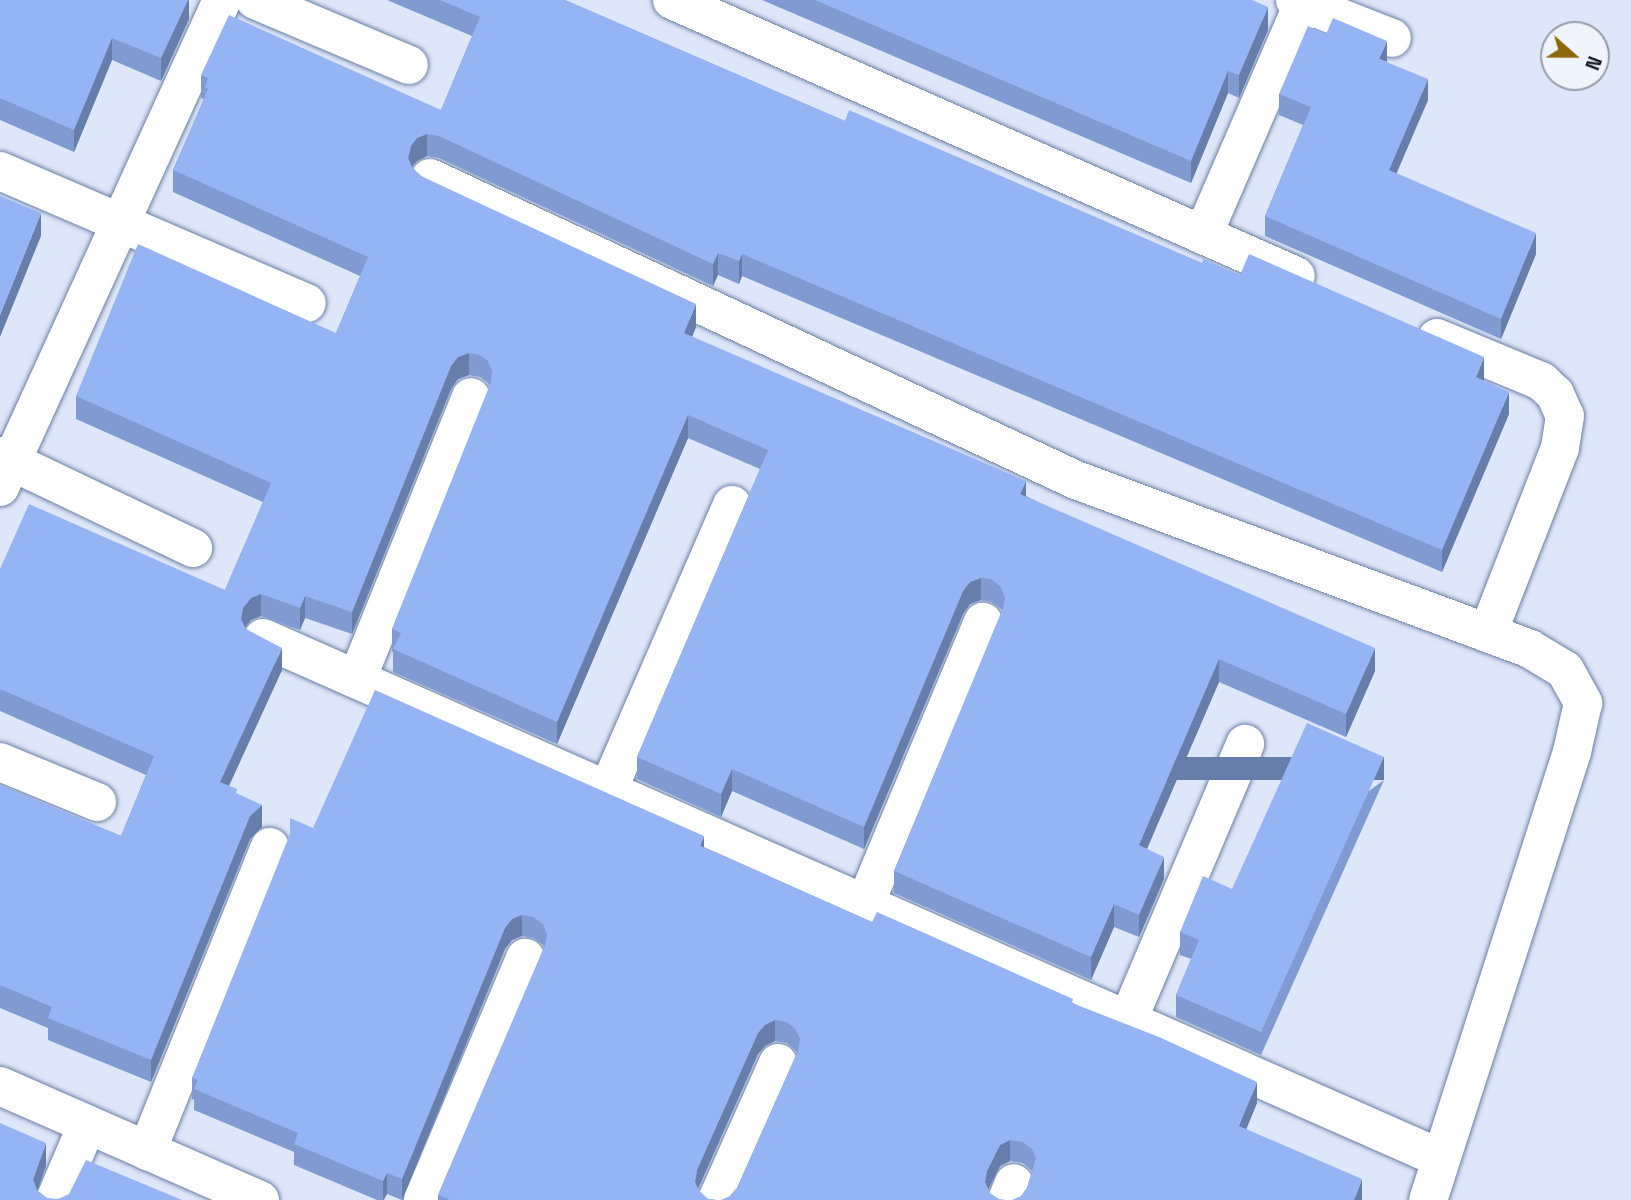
<!DOCTYPE html>
<html>
<head>
<meta charset="utf-8">
<style>
	body { margin:0 }
	#map { position:relative; width:1631px; height:1200px; overflow:hidden; background:#dee7f9; font-family:"Space Grotesk",sans-serif }
	div>[style] { position:absolute }
	.roads { filter:drop-shadow(0 0 2px #6a7fa7) drop-shadow(0 0 2px #6a7fa7) }
	.minor>* { height:38px; margin:-19px; padding:0 19px; transform-origin:19px; border-radius:19px; background:#fff }
	.wall>* { inset:0; background:#7f9bd1 }
	.shaded-wall>* { inset:0; background:#687eaa; transform-origin:0 0 }
	.building>* { inset:0; background:#94b4f3 }
	span { translate:-50% -50%; white-space:nowrap; text-align:center; line-height:1.15; -webkit-text-stroke:7px #eff4fd; paint-order:stroke }
	.north { position:absolute; left:1540px; top:21px; width:70px; height:70px; box-sizing:border-box; background:#eff4fd; border:2px solid #969ca8; border-radius:50%; rotate:111deg; font-size:19px; font-weight:700; line-height:28px; text-align:center; color:#101828 }
	.north::after { content:''; display:block; margin:auto; width:24px; height:32px; background:#8c6809; clip-path:polygon(50% 0,100% 100%,50% 72%,0 100%) }
</style>
</head>
<body>
<div id="map">
	<div class="roads">
		<div class="minor">
			<i style="left:255px;top:0;width:167px;rotate:22.9deg"></i>
			<i style="left:672px;top:0;width:682px;rotate:23.86deg"></i>
			<i style="left:1295px;top:0;width:104px;rotate:21.4deg"></i>
			<i style="left:0;top:171px;width:334px;rotate:23.3deg"></i>
			<i style="left:430px;top:178px;width:713px;rotate:25.06deg"></i>
			<i style="left:1076px;top:480px;width:484px;rotate:20.4deg"></i>
			<i style="left:1530px;top:649px;width:41px;rotate:31deg"></i>
			<i style="left:1565px;top:670px;width:38px;rotate:61deg"></i>
			<i style="left:1583px;top:703px;width:50px;rotate:102.7deg"></i>
			<i style="left:1572px;top:752px;width:471px;rotate:107.8deg"></i>
			<i style="left:1203px;top:235px;width:252px;rotate:-66.6deg"></i>
			<i style="left:1437px;top:338px;width:113px;rotate:22.5deg"></i>
			<i style="left:1541px;top:381px;width:19px;rotate:43deg"></i>
			<i style="left:1555px;top:394px;width:24px;rotate:66deg"></i>
			<i style="left:1565px;top:416px;width:32px;rotate:99deg"></i>
			<i style="left:1560px;top:448px;width:199px;rotate:111.3deg"></i>
			<i style="left:0;top:456px;width:214px;rotate:25.5deg"></i>
			<i style="left:0;top:487px;width:535px;rotate:-65.49deg"></i>
			<i style="left:263px;top:638px;width:1287px;rotate:23.84deg"></i>
			<i style="left:357px;top:679px;width:304px;rotate:-68deg"></i>
			<i style="left:0;top:762px;width:105px;rotate:22.4deg"></i>
			<i style="left:608px;top:790px;width:311px;rotate:-66.5deg"></i>
			<i style="left:865px;top:904px;width:306px;rotate:-67.3deg"></i>
			<i style="left:1128px;top:1020px;width:300px;rotate:-67deg"></i>
			<i style="left:0;top:1086px;width:284px;rotate:23.7deg"></i>
			<i style="left:147px;top:1151px;width:328px;rotate:-68deg"></i>
			<i style="left:55px;top:1200px;width:82px;rotate:-66.9deg"></i>
			<i style="left:423px;top:1200px;width:263px;rotate:-67.1deg"></i>
			<i style="left:717px;top:1200px;width:150px;rotate:-66deg"></i>
			<i style="left:1007px;top:1200px;width:18px;rotate:-68deg"></i>
		</div>
	</div>
	<div class="wall">
		<i style="clip-path:polygon(0 0,189px 0,189px 19px,161px 81px,112px 60px,74px 152px,0 120px)"></i>
		<i style="clip-path:polygon(387px 0,565px 0,845px 121px,1202px 263px,1483px 380px,1509px 414px,1442px 572px,742px 276px,739px 284px,718px 275px,713px 286px,439px 158px,427px 156px,417px 161px,412px 167px,421px 176px,696px 327px,692px 337px,1026px 496px,1375px 671px,1346px 737px,1219px 682px,1147px 849px,1164px 879px,1139px 937px,1114px 927px,1091px 980px,894px 893px,894px 871px,1002px 612px,1001px 609px,991px 602px,981px 600px,970px 604px,963px 614px,864px 849px,732px 791px,721px 817px,637px 779px,637px 757px,760px 469px,688px 438px,557px 744px,393px 672px,393px 652px,392px 651px,392px 629px,490px 387px,488px 383px,480px 377px,469px 375px,458px 379px,451px 389px,352px 634px,305px 618px,300px 630px,261px 616px,251px 620px,245px 627px,282px 670px,229px 786px,237px 794px,262px 827px,250px 839px,151px 1082px,48px 1040px,48px 1028px,0 1008px,0 785px,121px 836px,146px 775px,0 711px,0 569px,225px 590px,263px 502px,76px 419px,76px 396px,336px 333px,360px 276px,173px 192px,173px 170px,204px 99px,201px 98px,201px 75px,441px 110px,472px 36px)"></i>
		<i style="clip-path:polygon(762px 0,1252px 0,1268px 30px,1239px 98px,1228px 93px,1191px 183px)"></i>
		<i style="clip-path:polygon(1387px 62px,1428px 100px,1396px 173px,1536px 254px,1501px 339px,1265px 236px,1265px 216px,1303px 125px,1279px 115px,1279px 94px)"></i>
		<i style="clip-path:polygon(1384px 780px,1261px 1055px,1176px 1017px,1176px 995px,1191px 959px,1180px 955px,1180px 932px,1232px 889px)"></i>
		<i style="clip-path:polygon(313px 828px,704px 847px,872px 922px,1073px 1003px,1257px 1103px,1246px 1129px,1362px 1200px,1021px 1196px,1027px 1188px,1032px 1171px,1023px 1163px,1010px 1161px,1000px 1166px,988px 1189px,730px 1196px,737px 1188px,797px 1053px,796px 1051px,787px 1043px,775px 1041px,765px 1046px,758px 1054px,698px 1189px,699px 1191px,708px 1199px,717px 1200px,438px 1200px,438px 1195px,544px 948px,543px 945px,533px 938px,522px 936px,512px 940px,505px 949px,402px 1200px,387px 1194px,384px 1200px,377px 1200px,294px 1165px,294px 1152px,194px 1110px,194px 1100px,192px 1099px,192px 1078px)"></i>
	</div>
	<div class="shaded-wall">
		<i style="clip-path:polygon(188px 0,189px 0,189px 19px,161px 81px,161px 58px)"></i>
		<i style="clip-path:polygon(1268px 7px,1268px 30px,1239px 98px,1239px 75px)"></i>
		<i style="clip-path:polygon(112px 38px,112px 60px,74px 152px,74px 130px)"></i>
		<i style="clip-path:polygon(1387px 41px,1387px 62px,1379px 59px)"></i>
		<i style="clip-path:polygon(1228px 71px,1228px 93px,1191px 183px,1191px 161px)"></i>
		<i style="clip-path:polygon(1428px 79px,1428px 100px,1389px 191px,1389px 170px)"></i>
		<i style="clip-path:polygon(427px 134px,427px 156px,417px 161px,411px 168px,408px 158px,411px 146px,417px 138px)"></i>
		<i style="clip-path:polygon(41px 213px,41px 236px,0 337px,0 315px)"></i>
		<i style="clip-path:polygon(1536px 233px,1536px 254px,1501px 339px,1501px 319px)"></i>
		<i style="clip-path:polygon(718px 253px,718px 275px,713px 286px,713px 264px)"></i>
		<i style="clip-path:polygon(742px 254px,742px 276px,739px 284px,739px 261px)"></i>
		<i style="clip-path:polygon(696px 304px,696px 327px,684px 356px,684px 333px)"></i>
		<i style="clip-path:polygon(469px 353px,469px 375px,458px 379px,451px 389px,352px 634px,352px 612px,451px 366px,458px 357px)"></i>
		<i style="clip-path:polygon(1484px 357px,1484px 380px,1476px 399px,1476px 377px)"></i>
		<i style="clip-path:polygon(1509px 392px,1509px 414px,1442px 572px,1442px 550px)"></i>
		<i style="clip-path:polygon(688px 415px,688px 438px,557px 744px,557px 722px)"></i>
		<i style="clip-path:polygon(1026px 481px,1026px 503px,1020px 494px)"></i>
		<i style="clip-path:polygon(981px 578px,981px 600px,970px 604px,963px 614px,864px 849px,864px 827px,963px 591px,970px 582px)"></i>
		<i style="clip-path:polygon(261px 594px,261px 616px,251px 620px,243px 630px,241px 619px,243px 608px,251px 598px)"></i>
		<i style="clip-path:polygon(305px 596px,305px 618px,300px 630px,300px 608px)"></i>
		<i style="clip-path:polygon(282px 648px,282px 670px,220px 805px,220px 782px)"></i>
		<i style="clip-path:polygon(1375px 648px,1375px 671px,1346px 737px,1346px 714px)"></i>
		<i style="clip-path:polygon(1219px 659px,1219px 682px,1139px 867px,1139px 845px)"></i>
		<i style="left:1384px;top:757px;width:23px;height:301px;rotate:90deg"></i>
		<i style="clip-path:polygon(732px 769px,732px 791px,721px 817px,721px 794px)"></i>
		<i style="clip-path:polygon(262px 805px,262px 827px,250px 839px,151px 1082px,151px 1060px,250px 816px)"></i>
		<i style="clip-path:polygon(704px 836px,704px 857px,700px 845px)"></i>
		<i style="clip-path:polygon(1164px 857px,1164px 879px,1139px 937px,1139px 915px)"></i>
		<i style="clip-path:polygon(1114px 904px,1114px 927px,1091px 980px,1091px 957px)"></i>
		<i style="clip-path:polygon(522px 915px,522px 936px,512px 940px,505px 949px,402px 1200px,402px 1179px,505px 928px,512px 919px)"></i>
		<i style="clip-path:polygon(775px 1020px,775px 1041px,765px 1046px,758px 1054px,697px 1191px,695px 1182px,697px 1170px,758px 1033px,765px 1025px)"></i>
		<i style="clip-path:polygon(1257px 1082px,1257px 1103px,1239px 1147px,1239px 1126px)"></i>
		<i style="clip-path:polygon(1010px 1140px,1010px 1161px,1000px 1166px,987px 1192px,985px 1182px,987px 1171px,1000px 1145px)"></i>
		<i style="clip-path:polygon(46px 1143px,46px 1166px,34px 1200px,33px 1179px)"></i>
		<i style="clip-path:polygon(387px 1173px,387px 1194px,383px 1200px,383px 1181px)"></i>
		<i style="clip-path:polygon(1362px 1179px,1362px 1200px,1354px 1200px)"></i>
	</div>
	<div class="building">
		<i style="clip-path:polygon(0 0,188px 0,161px 58px,112px 38px,74px 130px,0 98px)"></i>
		<i style="clip-path:polygon(440px 0,565px 0,845px 121px,849px 110px,1202px 263px,1203px 259px,1240px 275px,1249px 254px,1484px 357px,1476px 377px,1509px 392px,1442px 550px,742px 254px,739px 261px,718px 253px,713px 264px,439px 136px,427px 134px,417px 138px,411px 146px,408px 158px,413px 169px,421px 176px,696px 304px,684px 333px,1026px 481px,1020px 494px,1375px 648px,1346px 714px,1219px 659px,1139px 845px,1164px 857px,1139px 915px,1114px 904px,1091px 957px,894px 871px,1003px 608px,1005px 598px,1001px 587px,991px 579px,981px 578px,970px 582px,963px 591px,864px 827px,732px 769px,721px 794px,637px 757px,768px 450px,688px 415px,557px 722px,393px 649px,401px 633px,392px 629px,491px 382px,492px 371px,488px 361px,480px 355px,469px 353px,458px 357px,451px 366px,352px 612px,305px 596px,300px 608px,261px 594px,251px 598px,243px 608px,241px 619px,246px 629px,282px 648px,220px 782px,237px 789px,236px 793px,262px 805px,250px 816px,151px 1060px,48px 1018px,52px 1007px,0 985px,0 785px,121px 836px,154px 756px,0 689px,0 569px,29px 504px,225px 590px,271px 483px,76px 396px,138px 244px,336px 333px,368px 257px,173px 170px,208px 89px,205px 87px,208px 78px,201px 75px,229px 15px,441px 110px,480px 17px)"></i>
		<i style="clip-path:polygon(815px 0,1252px 0,1268px 7px,1239px 75px,1228px 71px,1191px 161px)"></i>
		<i style="clip-path:polygon(1333px 18px,1387px 41px,1379px 59px,1428px 79px,1389px 170px,1536px 233px,1501px 319px,1265px 216px,1311px 107px,1279px 94px,1308px 26px,1326px 34px)"></i>
		<i style="clip-path:polygon(0 196px,41px 213px,0 315px)"></i>
		<i style="clip-path:polygon(375px 690px,704px 836px,700px 845px,703px 847px,872px 922px,877px 912px,1073px 999px,1072px 1003px,1159px 1037px,1257px 1082px,1239px 1126px,1362px 1179px,1354px 1200px,1012px 1200px,1021px 1196px,1027px 1188px,1036px 1158px,1032px 1149px,1023px 1142px,1010px 1140px,1000px 1145px,987px 1171px,985px 1182px,990px 1193px,999px 1199px,1006px 1200px,721px 1200px,730px 1196px,737px 1188px,798px 1051px,800px 1039px,796px 1030px,787px 1022px,775px 1020px,765px 1025px,758px 1033px,697px 1170px,695px 1182px,699px 1191px,708px 1199px,717px 1200px,450px 1200px,438px 1195px,545px 945px,547px 935px,543px 924px,533px 917px,522px 915px,512px 919px,505px 928px,402px 1179px,387px 1173px,383px 1181px,294px 1144px,298px 1133px,194px 1089px,198px 1080px,192px 1078px,290px 834px,290px 818px,313px 828px)"></i>
		<i style="clip-path:polygon(1307px 723px,1384px 757px,1261px 1032px,1176px 995px,1199px 940px,1180px 932px,1203px 876px,1232px 889px)"></i>
		<i style="clip-path:polygon(0 1123px,46px 1143px,33px 1179px,37px 1190px,47px 1198px,58px 1199px,69px 1194px,86px 1160px,182px 1200px,0 1200px)"></i>
	</div>
	<div class="north">N</div>
</div>
</body>
</html>
